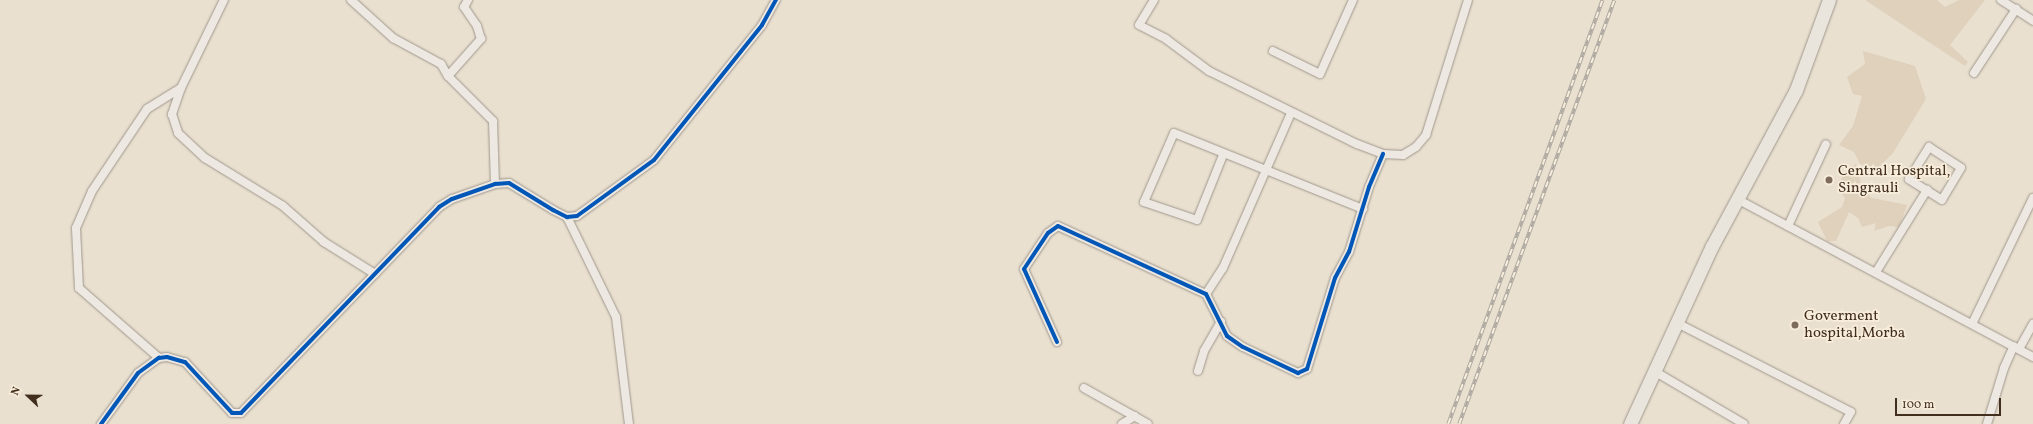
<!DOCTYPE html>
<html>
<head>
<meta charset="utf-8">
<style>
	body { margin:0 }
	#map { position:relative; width:2033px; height:424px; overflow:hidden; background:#eae0d0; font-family:Vollkorn,serif }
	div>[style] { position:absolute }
	.green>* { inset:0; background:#dfd1bb }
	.roads { filter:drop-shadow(0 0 1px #9f978c) drop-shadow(0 0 1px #9f978c) }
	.minor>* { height:8px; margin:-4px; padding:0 4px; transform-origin:4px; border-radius:4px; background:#ede8e1 }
	.primary>* { height:13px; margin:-6.5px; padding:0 6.5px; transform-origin:6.5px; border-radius:6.5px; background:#eae5dc }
	.rail>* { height:3.5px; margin-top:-1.75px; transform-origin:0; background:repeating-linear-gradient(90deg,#f8edda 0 6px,#aea9a1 0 12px); box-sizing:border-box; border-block:1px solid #aea9a1 }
	.cycleway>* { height:4px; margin:-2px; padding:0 2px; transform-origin:2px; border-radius:2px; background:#0057b8 }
	.dots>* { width:11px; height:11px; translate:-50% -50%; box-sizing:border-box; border:2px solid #f8edda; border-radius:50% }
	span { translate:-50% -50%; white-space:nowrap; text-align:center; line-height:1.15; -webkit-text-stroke:3.5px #f8edda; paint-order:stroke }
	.poi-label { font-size:15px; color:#422e1d }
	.left { translate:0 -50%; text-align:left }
	.north { position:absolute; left:8px; top:376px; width:40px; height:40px; -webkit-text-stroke:3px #f8edda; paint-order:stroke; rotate:292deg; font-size:11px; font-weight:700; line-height:16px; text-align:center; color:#422e1d }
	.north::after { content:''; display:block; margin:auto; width:14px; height:18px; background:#422e1d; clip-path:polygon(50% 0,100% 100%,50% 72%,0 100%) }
	.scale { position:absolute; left:1895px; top:398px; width:106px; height:18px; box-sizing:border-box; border:2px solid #422e1d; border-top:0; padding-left:5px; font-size:12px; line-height:14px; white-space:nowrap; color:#422e1d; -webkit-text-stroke:3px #f8edda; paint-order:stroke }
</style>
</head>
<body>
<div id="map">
	<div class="green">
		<i style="clip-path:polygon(1865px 0,1937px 0,1945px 7px,1959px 0,1985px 0,1950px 45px,1968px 62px,1965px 66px)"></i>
		<i style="clip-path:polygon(1863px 51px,1915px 66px,1926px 99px,1893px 153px,1875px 171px,1860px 164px,1854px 152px,1839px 145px,1853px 126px,1862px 96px,1853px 94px,1847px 77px,1865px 64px)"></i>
		<i style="clip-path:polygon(1856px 164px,1863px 190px,1872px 198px,1907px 205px,1899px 227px,1889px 226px,1874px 231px,1876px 223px,1862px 227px,1858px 218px,1849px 212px,1836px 241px,1827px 241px,1818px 222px,1842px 207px,1845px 198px,1839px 190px,1842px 175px)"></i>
	</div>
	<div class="roads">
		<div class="minor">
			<i style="left:351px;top:0;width:57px;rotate:42.1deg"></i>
			<i style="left:393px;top:38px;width:55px;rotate:28.4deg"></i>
			<i style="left:441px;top:64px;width:14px;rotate:60deg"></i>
			<i style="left:448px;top:76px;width:64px;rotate:45deg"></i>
			<i style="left:493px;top:121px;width:63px;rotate:88.2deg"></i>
			<i style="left:1154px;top:0;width:29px;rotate:121deg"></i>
			<i style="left:1139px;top:25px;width:30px;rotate:27deg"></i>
			<i style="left:1166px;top:39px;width:54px;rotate:36.7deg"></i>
			<i style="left:1209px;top:71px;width:165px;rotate:26.3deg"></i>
			<i style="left:1357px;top:144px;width:28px;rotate:21deg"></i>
			<i style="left:1383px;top:154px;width:20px;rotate:3deg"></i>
			<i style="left:1403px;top:155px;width:15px;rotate:-32deg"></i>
			<i style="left:1416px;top:147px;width:16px;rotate:-50deg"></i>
			<i style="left:1426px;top:135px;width:141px;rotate:-72.7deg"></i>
			<i style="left:2001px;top:0;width:38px;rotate:33deg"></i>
			<i style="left:1273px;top:51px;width:52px;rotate:26.1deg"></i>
			<i style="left:1320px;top:74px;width:81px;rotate:-66deg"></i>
			<i style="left:1974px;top:73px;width:77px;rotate:-56.7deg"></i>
			<i style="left:448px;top:76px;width:50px;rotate:-48.3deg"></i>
			<i style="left:481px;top:39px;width:14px;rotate:-107deg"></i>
			<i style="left:477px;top:26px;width:23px;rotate:-124deg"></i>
			<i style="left:464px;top:7px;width:8px;rotate:-60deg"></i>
			<i style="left:181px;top:88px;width:28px;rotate:109deg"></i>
			<i style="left:172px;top:114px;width:20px;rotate:72deg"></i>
			<i style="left:178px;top:133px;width:37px;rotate:43deg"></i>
			<i style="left:205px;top:158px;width:92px;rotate:31.6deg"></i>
			<i style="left:283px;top:206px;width:55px;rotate:41.3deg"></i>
			<i style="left:324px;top:242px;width:60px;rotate:32.1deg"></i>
			<i style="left:1929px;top:147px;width:38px;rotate:33deg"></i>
			<i style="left:1961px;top:168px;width:37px;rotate:121deg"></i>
			<i style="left:1942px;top:200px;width:39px;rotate:-148deg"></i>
			<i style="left:1909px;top:179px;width:38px;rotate:-58deg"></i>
			<i style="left:1223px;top:155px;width:70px;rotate:111.8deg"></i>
			<i style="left:1197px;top:220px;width:56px;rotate:-161.2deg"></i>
			<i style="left:1144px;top:202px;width:75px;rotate:-66.5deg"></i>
			<i style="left:1174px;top:133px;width:204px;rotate:21.9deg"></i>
			<i style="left:1737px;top:199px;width:336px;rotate:28.1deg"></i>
			<i style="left:567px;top:217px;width:111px;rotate:63.9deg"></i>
			<i style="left:616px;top:317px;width:108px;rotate:83.1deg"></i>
			<i style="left:1788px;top:226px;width:90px;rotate:-65.1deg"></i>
			<i style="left:1876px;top:272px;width:97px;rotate:-58.1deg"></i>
			<i style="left:1206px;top:294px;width:31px;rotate:-57deg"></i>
			<i style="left:1223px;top:268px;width:169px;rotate:-66.3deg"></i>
			<i style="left:1677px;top:323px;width:195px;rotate:27.1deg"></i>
			<i style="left:1851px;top:412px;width:14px;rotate:120deg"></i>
			<i style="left:1972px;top:324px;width:140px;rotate:-64.2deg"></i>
			<i style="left:1057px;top:342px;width:80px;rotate:-114.3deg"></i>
			<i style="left:1024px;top:269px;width:43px;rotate:-56.3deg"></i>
			<i style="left:1048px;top:233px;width:12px;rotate:-35deg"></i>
			<i style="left:1058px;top:226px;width:163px;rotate:24.7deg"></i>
			<i style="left:1206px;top:294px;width:47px;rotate:63.4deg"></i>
			<i style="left:1227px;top:336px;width:19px;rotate:35deg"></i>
			<i style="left:1243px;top:347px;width:61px;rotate:25.3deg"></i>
			<i style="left:1298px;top:373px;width:10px;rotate:-24deg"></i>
			<i style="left:1307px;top:369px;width:95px;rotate:-72.9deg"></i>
			<i style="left:1335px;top:278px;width:30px;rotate:-62deg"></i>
			<i style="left:1349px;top:252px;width:68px;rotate:-72.9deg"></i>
			<i style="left:1369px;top:187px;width:36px;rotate:-67deg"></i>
			<i style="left:2019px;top:349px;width:29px;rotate:-61deg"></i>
			<i style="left:159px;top:358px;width:106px;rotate:-138.8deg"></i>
			<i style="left:79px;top:288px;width:60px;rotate:-92.9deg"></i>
			<i style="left:76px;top:228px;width:40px;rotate:-66.6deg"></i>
			<i style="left:92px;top:191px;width:99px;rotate:-56.1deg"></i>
			<i style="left:147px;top:109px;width:40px;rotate:-32deg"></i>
			<i style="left:181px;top:88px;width:98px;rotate:-64deg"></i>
			<i style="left:1198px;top:371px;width:21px;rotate:-73deg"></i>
			<i style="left:1204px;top:351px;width:34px;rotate:-60deg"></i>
			<i style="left:1654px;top:371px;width:104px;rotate:30.5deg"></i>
			<i style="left:1084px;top:388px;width:73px;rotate:29.4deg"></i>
			<i style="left:101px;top:424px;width:63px;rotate:-54deg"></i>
			<i style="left:138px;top:373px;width:26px;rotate:-36deg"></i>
			<i style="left:159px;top:358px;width:8px;rotate:-7deg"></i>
			<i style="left:167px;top:357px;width:19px;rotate:16deg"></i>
			<i style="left:185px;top:362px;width:69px;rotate:47.3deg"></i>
			<i style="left:232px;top:413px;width:9px"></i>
			<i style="left:241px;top:413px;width:286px;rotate:-46.1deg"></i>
			<i style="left:439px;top:207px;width:15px;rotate:-32deg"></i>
			<i style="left:452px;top:199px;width:46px;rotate:-19.2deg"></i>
			<i style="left:495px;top:184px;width:14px;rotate:-4deg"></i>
			<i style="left:509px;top:183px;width:52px;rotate:31.5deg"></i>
			<i style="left:553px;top:210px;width:16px;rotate:27deg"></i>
			<i style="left:567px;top:217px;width:10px;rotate:-6deg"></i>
			<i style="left:577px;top:216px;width:95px;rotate:-36deg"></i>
			<i style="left:654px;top:160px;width:173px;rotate:-51.3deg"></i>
			<i style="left:762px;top:25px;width:29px;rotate:-61deg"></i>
			<i style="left:1122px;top:424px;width:15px;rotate:-32deg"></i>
			<i style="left:1987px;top:424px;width:59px;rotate:-73.1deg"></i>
			<i style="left:2004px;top:368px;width:24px;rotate:-66deg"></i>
		</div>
		<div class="primary">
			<i style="left:1630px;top:424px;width:196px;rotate:-65.3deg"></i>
			<i style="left:1712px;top:246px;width:177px;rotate:-61.7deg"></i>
			<i style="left:1796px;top:90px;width:96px;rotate:-69.9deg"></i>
		</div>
	</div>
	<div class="rail">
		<i style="left:1448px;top:424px;width:451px;rotate:-70deg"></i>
		<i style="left:1459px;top:424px;width:451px;rotate:-69.9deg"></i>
	</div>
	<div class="cycleway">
		<i style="left:1057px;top:342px;width:80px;rotate:-114.3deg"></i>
		<i style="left:1024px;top:269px;width:43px;rotate:-56.3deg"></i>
		<i style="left:1048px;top:233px;width:12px;rotate:-35deg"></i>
		<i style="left:1058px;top:226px;width:163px;rotate:24.7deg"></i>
		<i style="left:1206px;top:294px;width:47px;rotate:63.4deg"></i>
		<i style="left:1227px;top:336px;width:19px;rotate:35deg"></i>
		<i style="left:1243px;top:347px;width:61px;rotate:25.3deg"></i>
		<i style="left:1298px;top:373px;width:10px;rotate:-24deg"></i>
		<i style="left:1307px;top:369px;width:95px;rotate:-72.9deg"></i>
		<i style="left:1335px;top:278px;width:30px;rotate:-62deg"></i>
		<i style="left:1349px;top:252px;width:68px;rotate:-72.9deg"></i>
		<i style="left:1369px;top:187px;width:36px;rotate:-67deg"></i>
		<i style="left:101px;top:424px;width:63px;rotate:-54deg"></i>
		<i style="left:138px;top:373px;width:26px;rotate:-36deg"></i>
		<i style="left:159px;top:358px;width:8px;rotate:-7deg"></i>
		<i style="left:167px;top:357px;width:19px;rotate:16deg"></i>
		<i style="left:185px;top:362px;width:69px;rotate:47.3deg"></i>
		<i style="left:232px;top:413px;width:9px"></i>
		<i style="left:241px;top:413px;width:286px;rotate:-46.1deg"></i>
		<i style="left:439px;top:207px;width:15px;rotate:-32deg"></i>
		<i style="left:452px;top:199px;width:46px;rotate:-19.2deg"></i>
		<i style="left:495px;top:184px;width:14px;rotate:-4deg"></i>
		<i style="left:509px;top:183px;width:52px;rotate:31.5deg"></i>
		<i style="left:553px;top:210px;width:16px;rotate:27deg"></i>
		<i style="left:567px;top:217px;width:10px;rotate:-6deg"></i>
		<i style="left:577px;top:216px;width:95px;rotate:-36deg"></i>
		<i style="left:654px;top:160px;width:173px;rotate:-51.3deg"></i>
		<i style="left:762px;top:25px;width:29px;rotate:-61deg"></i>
	</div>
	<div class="dots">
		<i style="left:1829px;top:180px;background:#7d6c5c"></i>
		<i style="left:1795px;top:325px;background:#7d6c5c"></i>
	</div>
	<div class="poi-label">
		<span class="left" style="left:1838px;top:180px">Central Hospital,<br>Singrauli</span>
		<span class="left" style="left:1804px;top:325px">Goverment<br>hospital,Morba</span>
	</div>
	<div class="north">N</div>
	<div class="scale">100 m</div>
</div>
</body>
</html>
